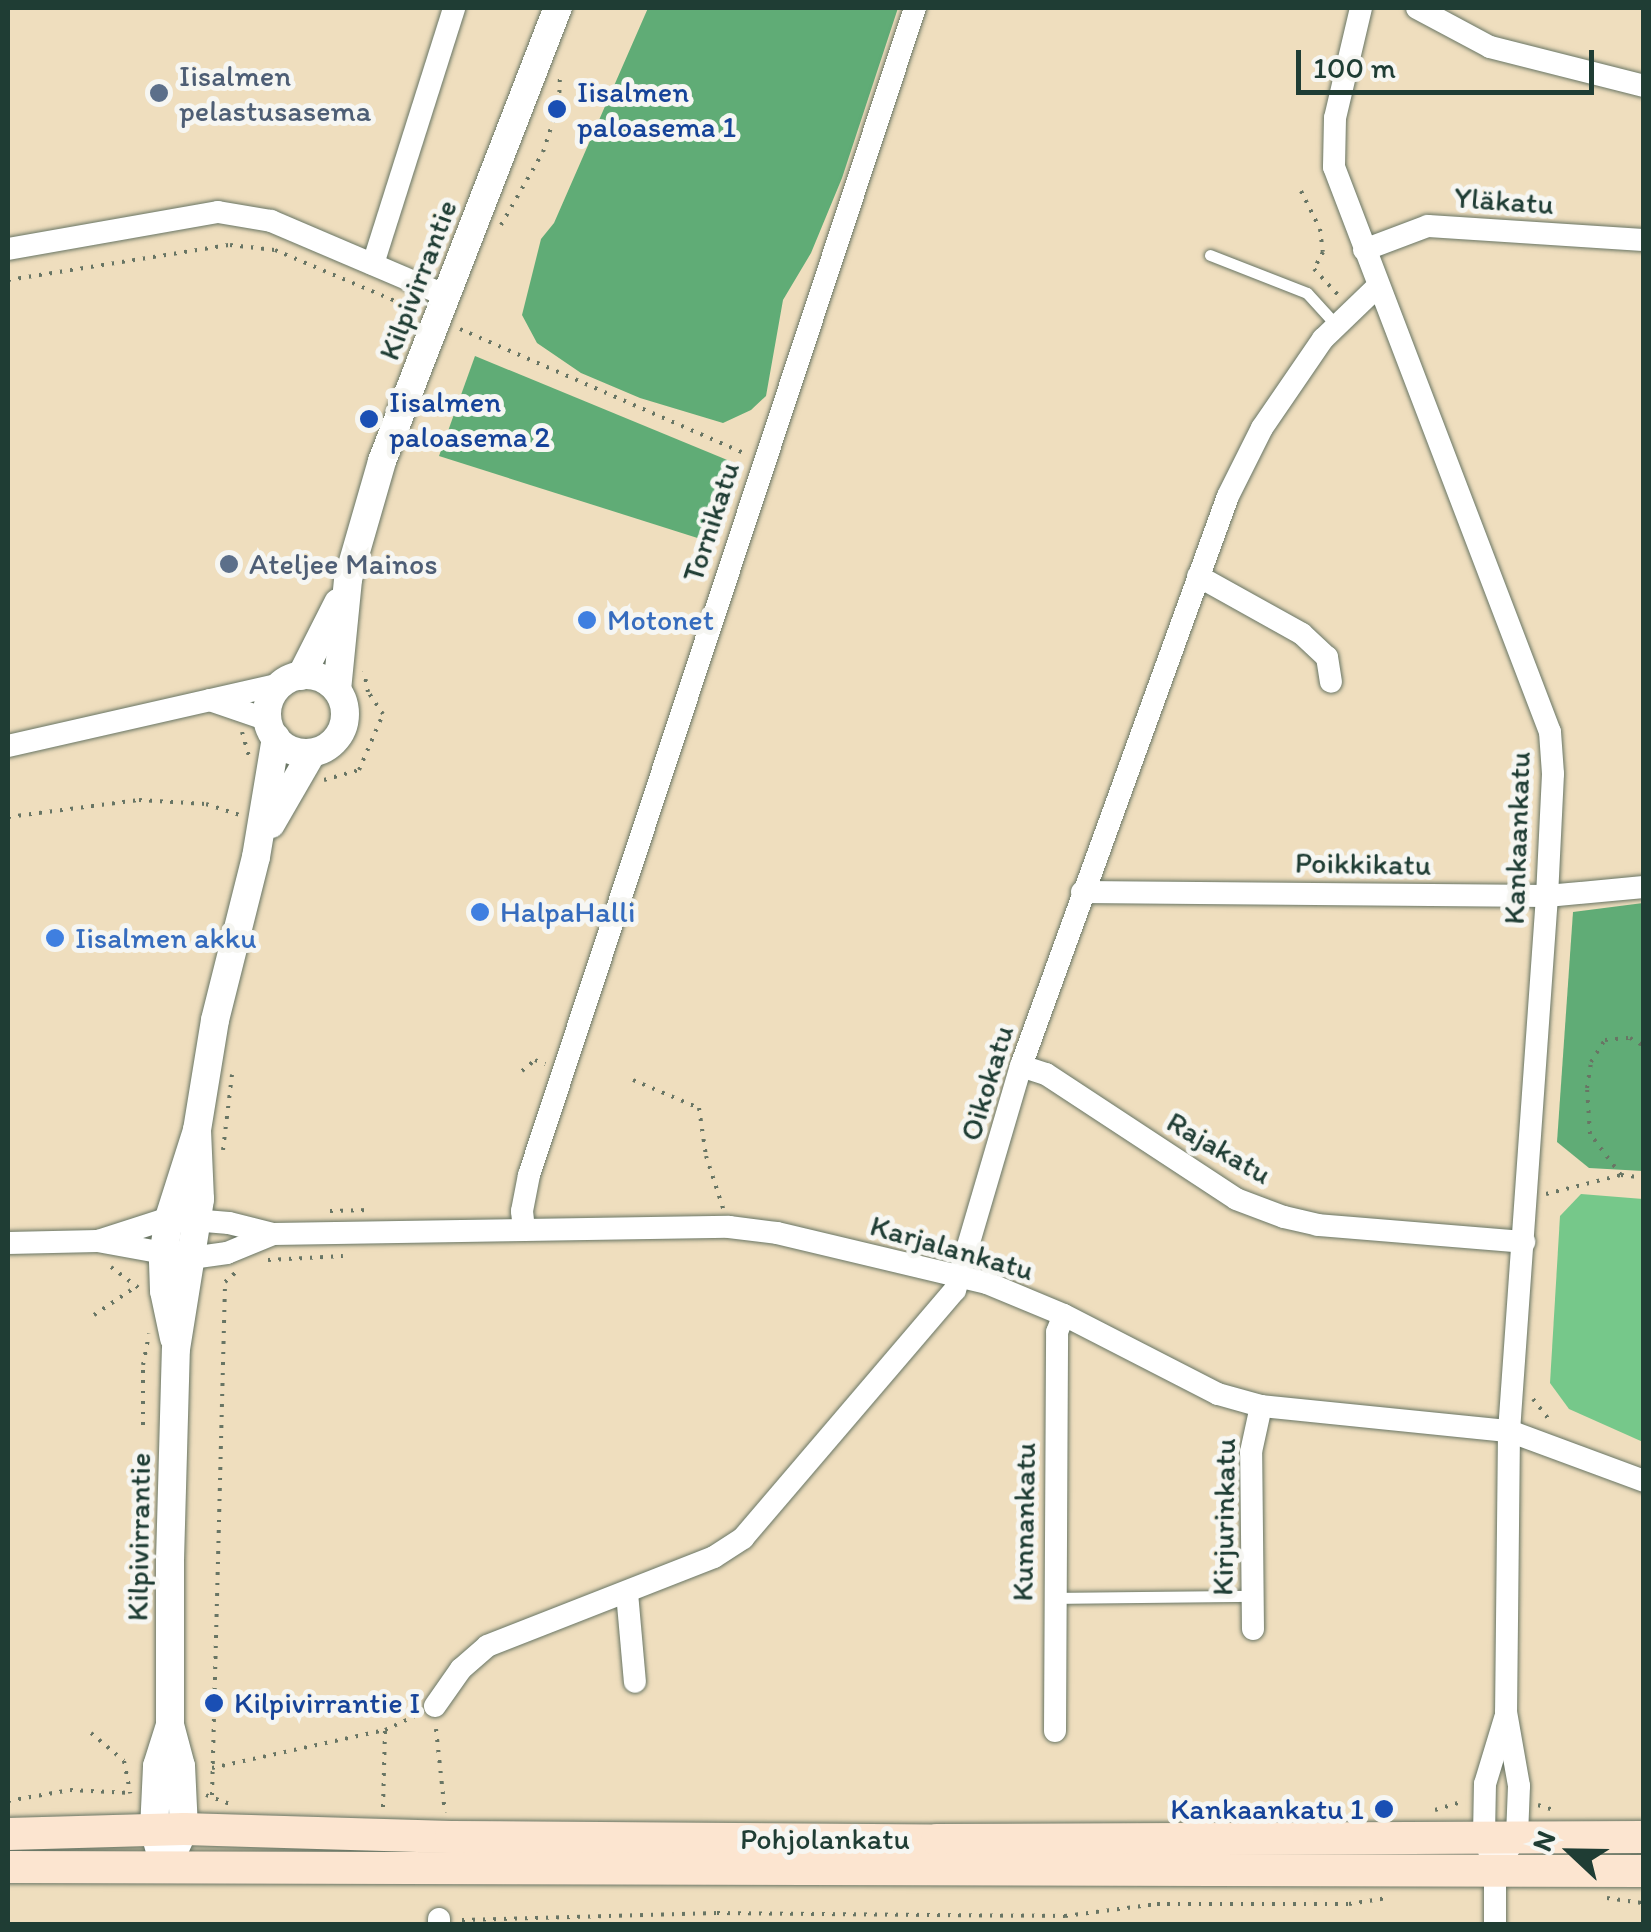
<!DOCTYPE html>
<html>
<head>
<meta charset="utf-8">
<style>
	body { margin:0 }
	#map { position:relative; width:1651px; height:1932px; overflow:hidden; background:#efdebe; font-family:Itim,sans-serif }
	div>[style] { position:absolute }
	.green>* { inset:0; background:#76c88a }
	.forest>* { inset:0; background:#60ac76 }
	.path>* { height:4px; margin-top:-2px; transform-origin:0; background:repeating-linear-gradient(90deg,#687564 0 2.5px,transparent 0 10.5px) }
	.roads { filter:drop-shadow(0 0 2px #687564) drop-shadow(0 0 2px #687564) }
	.service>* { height:11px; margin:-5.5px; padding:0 5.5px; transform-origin:5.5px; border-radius:5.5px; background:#fff }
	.minor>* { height:22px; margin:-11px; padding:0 11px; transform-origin:11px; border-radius:11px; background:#fff }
	.tertiary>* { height:28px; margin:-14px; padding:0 14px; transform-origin:14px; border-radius:14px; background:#fff }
	.tertiary>.ring { margin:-14px; padding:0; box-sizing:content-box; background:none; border:28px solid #fff; border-radius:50% }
	.secondary>* { height:32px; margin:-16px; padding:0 16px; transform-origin:16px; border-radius:16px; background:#fce5d0 }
	.dots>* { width:28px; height:28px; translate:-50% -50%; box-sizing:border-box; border:5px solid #f6f6f2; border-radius:50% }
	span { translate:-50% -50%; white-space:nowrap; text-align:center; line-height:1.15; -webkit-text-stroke:10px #f6f6f2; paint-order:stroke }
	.service-label { font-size:30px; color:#4e5e75 }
	.left { translate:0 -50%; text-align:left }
	.transit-label { font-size:30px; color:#164399 }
	.right { translate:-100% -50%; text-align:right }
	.street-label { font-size:30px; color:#1f3d34 }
	.shop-label { font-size:30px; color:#366cbe }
	.frame { position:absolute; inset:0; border:10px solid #1f3d34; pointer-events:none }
	.north { position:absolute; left:1521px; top:1802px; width:100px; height:100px; -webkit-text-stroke:8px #f6f6f2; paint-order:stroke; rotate:292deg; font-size:28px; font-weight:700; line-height:40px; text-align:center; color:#1f3d34 }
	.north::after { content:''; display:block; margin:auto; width:35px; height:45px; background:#1f3d34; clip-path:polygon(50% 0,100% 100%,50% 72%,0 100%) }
	.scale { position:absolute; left:1296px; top:50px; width:298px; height:45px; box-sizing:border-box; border:5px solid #1f3d34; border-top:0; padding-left:12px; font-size:30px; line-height:35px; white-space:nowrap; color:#1f3d34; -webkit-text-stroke:8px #f6f6f2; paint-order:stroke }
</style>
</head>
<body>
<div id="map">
	<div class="green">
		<i style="clip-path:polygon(1581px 1194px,1643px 1199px,1643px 1442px,1569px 1409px,1550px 1383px,1560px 1216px)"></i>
	</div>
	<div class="forest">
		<i style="clip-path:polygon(648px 8px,898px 8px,842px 178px,811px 253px,783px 300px,766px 396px,751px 410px,723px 423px,640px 398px,581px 373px,537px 343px,522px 315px,541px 239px,554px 223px)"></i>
		<i style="clip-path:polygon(475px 356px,737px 464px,707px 541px,439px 456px)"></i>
		<i style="clip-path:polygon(1643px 903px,1643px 1171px,1589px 1168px,1557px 1142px,1573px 912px)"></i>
	</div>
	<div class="path">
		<i style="left:1301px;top:191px;width:42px;rotate:63.4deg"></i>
		<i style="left:1320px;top:229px;width:23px;rotate:83deg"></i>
		<i style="left:1323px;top:252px;width:19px;rotate:118deg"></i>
		<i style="left:1314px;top:269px;width:37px;rotate:47deg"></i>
		<i style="left:501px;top:225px;width:84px;rotate:-60.1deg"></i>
		<i style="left:543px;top:152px;width:52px;rotate:-71.9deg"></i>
		<i style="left:559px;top:103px;width:29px;rotate:-88deg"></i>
		<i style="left:8px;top:280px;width:225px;rotate:-9deg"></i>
		<i style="left:230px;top:245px;width:45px;rotate:6.3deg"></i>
		<i style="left:275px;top:250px;width:151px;rotate:23deg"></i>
		<i style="left:460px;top:329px;width:310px;rotate:23.6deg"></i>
		<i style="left:242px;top:732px;width:25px;rotate:74deg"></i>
		<i style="left:324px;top:780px;width:36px;rotate:-16deg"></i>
		<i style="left:359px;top:770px;width:61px;rotate:-66.8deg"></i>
		<i style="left:383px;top:714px;width:27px;rotate:-124deg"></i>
		<i style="left:368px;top:692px;width:21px;rotate:-101deg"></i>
		<i style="left:8px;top:817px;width:132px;rotate:-7.4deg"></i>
		<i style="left:139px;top:800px;width:67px;rotate:3.4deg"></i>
		<i style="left:206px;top:804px;width:36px;rotate:18deg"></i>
		<i style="left:522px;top:1071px;width:17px;rotate:-40deg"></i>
		<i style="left:535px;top:1060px;width:11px;rotate:22deg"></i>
		<i style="left:633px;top:1080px;width:72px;rotate:23deg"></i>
		<i style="left:699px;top:1108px;width:49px;rotate:81.7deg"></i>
		<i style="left:706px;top:1156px;width:55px;rotate:71.9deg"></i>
		<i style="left:223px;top:1150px;width:76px;rotate:-83.2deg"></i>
		<i style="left:1621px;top:1175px;width:51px;rotate:-127.1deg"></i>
		<i style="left:1590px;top:1134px;width:46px;rotate:-93.7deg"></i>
		<i style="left:1587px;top:1088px;width:26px;rotate:-81deg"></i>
		<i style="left:1591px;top:1062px;width:26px;rotate:-58deg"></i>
		<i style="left:1605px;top:1040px;width:25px;rotate:-5deg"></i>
		<i style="left:1630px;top:1038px;width:16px;rotate:30deg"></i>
		<i style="left:1546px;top:1194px;width:77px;rotate:-14.2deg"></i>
		<i style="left:1621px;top:1175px;width:23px;rotate:7deg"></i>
		<i style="left:330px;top:1211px;width:40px;rotate:-1.4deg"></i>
		<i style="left:268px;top:1260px;width:75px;rotate:-3.1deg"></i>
		<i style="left:111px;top:1267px;width:35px;rotate:37deg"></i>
		<i style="left:225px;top:1282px;width:15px;rotate:-42deg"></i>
		<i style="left:94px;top:1315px;width:52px;rotate:-34deg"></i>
		<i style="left:1533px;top:1399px;width:31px;rotate:52deg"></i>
		<i style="left:143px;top:1425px;width:60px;rotate:-90deg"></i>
		<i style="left:143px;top:1365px;width:32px;rotate:-79deg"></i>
		<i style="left:436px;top:1729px;width:84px;rotate:83.9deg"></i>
		<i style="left:91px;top:1733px;width:43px;rotate:40.3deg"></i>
		<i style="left:124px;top:1761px;width:33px;rotate:79deg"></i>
		<i style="left:212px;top:1768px;width:177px;rotate:-12.4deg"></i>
		<i style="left:385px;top:1730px;width:33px;rotate:-25deg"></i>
		<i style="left:206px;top:1795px;width:25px;rotate:21deg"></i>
		<i style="left:212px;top:1795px;width:510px;rotate:-88.54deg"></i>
		<i style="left:8px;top:1801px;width:63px;rotate:-10.1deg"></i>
		<i style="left:70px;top:1790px;width:61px;rotate:2.8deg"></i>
		<i style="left:1538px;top:1805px;width:20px;rotate:18deg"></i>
		<i style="left:383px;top:1807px;width:77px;rotate:-88.5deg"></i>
		<i style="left:1435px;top:1810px;width:30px;rotate:-17deg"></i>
		<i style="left:1360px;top:1811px;width:41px;rotate:-1.4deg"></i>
		<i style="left:1607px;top:1898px;width:37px;rotate:8deg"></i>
		<i style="left:462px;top:1920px;width:255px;rotate:-1.6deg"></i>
		<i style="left:717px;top:1913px;width:348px;rotate:0.5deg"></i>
		<i style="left:1065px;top:1916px;width:93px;rotate:-7.4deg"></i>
		<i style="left:1157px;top:1904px;width:192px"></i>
		<i style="left:1349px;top:1904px;width:37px;rotate:-9deg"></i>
	</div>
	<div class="roads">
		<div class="service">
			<i style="left:1210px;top:255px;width:104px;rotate:21.4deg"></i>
			<i style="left:1307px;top:293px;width:45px;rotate:47.7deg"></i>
			<i style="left:1053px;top:1598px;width:200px;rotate:-0.6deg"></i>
		</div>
		<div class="minor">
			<i style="left:1361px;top:8px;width:113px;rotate:103.3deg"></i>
			<i style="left:1335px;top:118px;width:49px;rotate:91.2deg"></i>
			<i style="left:1334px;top:167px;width:605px;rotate:69.08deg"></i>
			<i style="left:1550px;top:732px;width:42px;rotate:85.9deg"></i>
			<i style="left:1553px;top:774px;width:122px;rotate:92.8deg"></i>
			<i style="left:1547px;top:896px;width:536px;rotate:94.06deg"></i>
			<i style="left:1509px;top:1431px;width:281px;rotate:90.6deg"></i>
			<i style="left:1506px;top:1712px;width:75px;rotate:80deg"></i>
			<i style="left:1519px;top:1786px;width:50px;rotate:92.3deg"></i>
			<i style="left:1517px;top:1836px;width:17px;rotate:123deg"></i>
			<i style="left:1417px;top:8px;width:83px;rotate:28.1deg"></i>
			<i style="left:1490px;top:47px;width:159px;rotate:14.2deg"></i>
			<i style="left:8px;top:249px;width:213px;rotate:-10deg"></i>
			<i style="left:218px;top:212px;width:54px;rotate:9.6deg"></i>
			<i style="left:271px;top:221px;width:191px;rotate:23.1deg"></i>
			<i style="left:1364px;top:250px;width:68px;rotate:-20.6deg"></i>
			<i style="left:1428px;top:226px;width:216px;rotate:3.7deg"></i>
			<i style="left:373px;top:264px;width:269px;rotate:-72.4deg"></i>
			<i style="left:1198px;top:576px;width:119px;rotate:29.1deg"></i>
			<i style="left:1302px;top:634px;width:34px;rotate:43deg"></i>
			<i style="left:1327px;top:657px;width:25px;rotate:81deg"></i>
			<i style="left:210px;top:700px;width:61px;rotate:19deg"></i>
			<i style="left:8px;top:746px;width:281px;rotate:-12.8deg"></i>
			<i style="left:1082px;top:892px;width:465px;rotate:0.5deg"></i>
			<i style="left:1547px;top:896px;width:97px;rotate:-5.3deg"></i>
			<i style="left:1021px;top:1066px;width:26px;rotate:18deg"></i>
			<i style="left:1046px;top:1074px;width:227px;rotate:33.3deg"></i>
			<i style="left:1236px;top:1199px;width:51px;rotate:20.6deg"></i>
			<i style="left:1284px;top:1217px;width:35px;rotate:13deg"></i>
			<i style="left:1318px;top:1225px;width:207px;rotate:4.7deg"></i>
			<i style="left:524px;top:1230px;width:19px;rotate:-96deg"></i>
			<i style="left:522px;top:1211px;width:37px;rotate:-79deg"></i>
			<i style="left:529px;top:1175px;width:1229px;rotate:-71.7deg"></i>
			<i style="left:273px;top:1234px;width:50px;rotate:157.6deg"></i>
			<i style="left:227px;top:1253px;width:36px;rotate:172deg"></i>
			<i style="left:191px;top:1258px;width:95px;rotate:-169.6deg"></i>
			<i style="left:98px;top:1241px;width:75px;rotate:-17.9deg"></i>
			<i style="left:169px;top:1218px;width:60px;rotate:4.8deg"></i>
			<i style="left:229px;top:1223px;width:45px;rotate:14deg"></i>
			<i style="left:273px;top:1234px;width:456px;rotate:-0.9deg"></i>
			<i style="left:729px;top:1227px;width:48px;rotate:7.1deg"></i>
			<i style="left:777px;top:1233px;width:216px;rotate:13.4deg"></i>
			<i style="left:987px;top:1283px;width:83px;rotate:22.6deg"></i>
			<i style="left:1064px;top:1315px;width:173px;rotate:27.2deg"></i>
			<i style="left:1218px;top:1394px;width:45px;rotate:15.6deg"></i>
			<i style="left:1261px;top:1406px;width:249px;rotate:5.8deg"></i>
			<i style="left:1509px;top:1431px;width:144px;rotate:20.3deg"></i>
			<i style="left:8px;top:1243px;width:90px;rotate:-1.3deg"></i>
			<i style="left:627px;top:1593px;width:89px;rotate:84.9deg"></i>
			<i style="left:1253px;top:1629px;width:177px;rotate:-90.6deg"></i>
			<i style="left:1251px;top:1452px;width:47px;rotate:-77.7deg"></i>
			<i style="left:435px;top:1706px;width:45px;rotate:-54.9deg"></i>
			<i style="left:461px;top:1669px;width:35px;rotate:-41deg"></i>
			<i style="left:487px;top:1646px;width:244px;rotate:-21.4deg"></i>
			<i style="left:714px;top:1557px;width:35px;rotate:-33deg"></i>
			<i style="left:743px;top:1538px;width:326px;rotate:-49.5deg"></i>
			<i style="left:955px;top:1290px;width:234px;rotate:-73.6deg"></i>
			<i style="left:1021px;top:1066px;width:606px;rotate:-70.04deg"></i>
			<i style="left:1228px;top:496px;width:76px;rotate:-63.4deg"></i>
			<i style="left:1262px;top:428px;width:108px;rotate:-55.6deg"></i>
			<i style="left:1323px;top:339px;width:76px;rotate:-43.9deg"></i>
			<i style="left:1055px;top:1731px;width:399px;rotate:-89.7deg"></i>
			<i style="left:1057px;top:1332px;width:18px;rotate:-68deg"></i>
			<i style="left:439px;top:1919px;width:5px;rotate:90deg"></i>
			<i style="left:1495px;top:1924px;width:55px;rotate:-90deg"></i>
			<i style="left:1495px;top:1869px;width:36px;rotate:-108deg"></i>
			<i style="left:1484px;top:1835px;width:51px;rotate:-88.9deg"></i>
			<i style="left:1485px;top:1784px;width:69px;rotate:-73.1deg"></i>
		</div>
		<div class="tertiary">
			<i class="ring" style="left:267px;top:675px;width:50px;height:50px"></i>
			<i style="left:301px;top:676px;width:82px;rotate:-63.1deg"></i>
			<i style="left:337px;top:690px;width:112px;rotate:-84.3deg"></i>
			<i style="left:348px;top:579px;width:123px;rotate:-73.9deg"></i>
			<i style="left:382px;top:461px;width:486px;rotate:-68.8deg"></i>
			<i style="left:271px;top:824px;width:82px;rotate:-60deg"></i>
			<i style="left:174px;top:1338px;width:48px;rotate:-102deg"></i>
			<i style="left:164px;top:1291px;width:35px;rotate:-92deg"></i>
			<i style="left:163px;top:1256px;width:38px;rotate:-81deg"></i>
			<i style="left:169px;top:1218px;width:92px;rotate:-72.3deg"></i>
			<i style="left:197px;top:1130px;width:111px;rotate:-80.7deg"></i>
			<i style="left:215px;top:1020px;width:168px;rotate:-75.9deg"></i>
			<i style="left:256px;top:857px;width:121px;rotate:-80.5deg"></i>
			<i style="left:160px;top:1851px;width:22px;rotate:-106deg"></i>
			<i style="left:154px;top:1830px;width:64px;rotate:-87.3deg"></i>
			<i style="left:157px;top:1766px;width:43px;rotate:-72.4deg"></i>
			<i style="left:167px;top:1866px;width:41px;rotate:-65.3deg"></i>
			<i style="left:184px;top:1829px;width:63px;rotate:-92.7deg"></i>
			<i style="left:181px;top:1766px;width:42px;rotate:-105deg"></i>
			<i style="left:170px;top:1725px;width:165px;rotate:-90deg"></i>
			<i style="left:170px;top:1560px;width:211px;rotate:-88.4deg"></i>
			<i style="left:176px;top:1349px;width:152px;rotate:-80.9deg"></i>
			<i style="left:200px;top:1199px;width:69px;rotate:-92.5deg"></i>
		</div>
		<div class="secondary">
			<i style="left:8px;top:1834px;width:176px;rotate:-1.6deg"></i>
			<i style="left:184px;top:1829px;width:267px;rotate:1.7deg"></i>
			<i style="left:451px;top:1837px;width:486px;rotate:0.4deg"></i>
			<i style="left:937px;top:1840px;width:707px;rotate:-0.24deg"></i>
			<i style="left:8px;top:1867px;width:1636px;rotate:0.14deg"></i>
		</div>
	</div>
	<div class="dots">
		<i style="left:159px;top:93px;background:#5c6f8a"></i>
		<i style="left:557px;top:109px;background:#1a4fb4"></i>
		<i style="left:369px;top:419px;background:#1a4fb4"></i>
		<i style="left:229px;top:564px;background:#5c6f8a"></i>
		<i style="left:587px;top:620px;background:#3f7fe0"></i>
		<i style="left:480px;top:912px;background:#3f7fe0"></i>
		<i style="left:55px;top:938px;background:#3f7fe0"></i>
		<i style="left:214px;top:1703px;background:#1a4fb4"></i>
		<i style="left:1384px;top:1809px;background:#1a4fb4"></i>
	</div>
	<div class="service-label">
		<span class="left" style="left:179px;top:93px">Iisalmen<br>pelastusasema</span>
		<span class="left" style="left:249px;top:564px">Ateljee Mainos</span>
	</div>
	<div class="transit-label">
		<span class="left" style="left:577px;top:109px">Iisalmen<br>paloasema 1</span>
		<span class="left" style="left:389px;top:419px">Iisalmen<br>paloasema 2</span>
		<span class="left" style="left:234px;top:1703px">Kilpivirrantie I</span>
		<span class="right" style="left:1364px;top:1809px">Kankaankatu 1</span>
	</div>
	<div class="street-label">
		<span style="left:1504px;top:201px;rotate:4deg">Yläkatu</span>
		<span style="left:418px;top:280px;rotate:-69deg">Kilpivirrantie</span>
		<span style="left:711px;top:522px;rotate:-72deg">Tornikatu</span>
		<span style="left:1517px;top:838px;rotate:-88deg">Kankaankatu</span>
		<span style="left:1363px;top:864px;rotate:1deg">Poikkikatu</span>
		<span style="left:987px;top:1083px;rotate:-73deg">Oikokatu</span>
		<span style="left:1219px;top:1148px;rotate:30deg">Rajakatu</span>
		<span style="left:952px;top:1248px;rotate:16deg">Karjalankatu</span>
		<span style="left:1224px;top:1517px;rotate:-89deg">Kirjurinkatu</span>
		<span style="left:1024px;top:1522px;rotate:-89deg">Kunnankatu</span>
		<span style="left:139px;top:1537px;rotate:-89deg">Kilpivirrantie</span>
		<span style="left:825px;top:1839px">Pohjolankatu</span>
	</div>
	<div class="shop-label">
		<span class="left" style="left:607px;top:620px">Motonet</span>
		<span class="left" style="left:500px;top:912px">HalpaHalli</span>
		<span class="left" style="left:75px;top:938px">Iisalmen akku</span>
	</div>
	<div class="frame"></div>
	<div class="north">N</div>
	<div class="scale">100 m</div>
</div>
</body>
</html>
